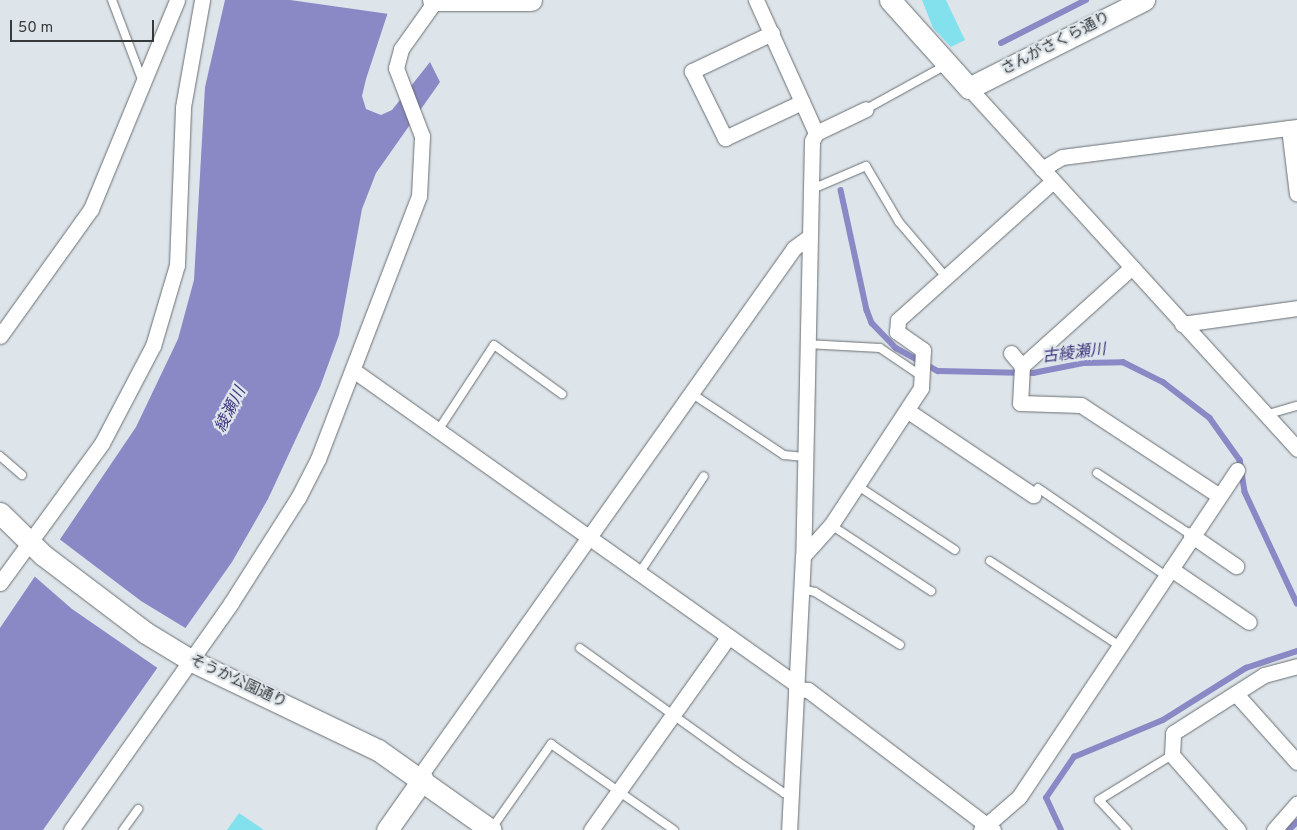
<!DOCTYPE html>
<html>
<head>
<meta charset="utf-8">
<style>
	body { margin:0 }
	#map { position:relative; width:1297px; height:830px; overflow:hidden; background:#dee5ea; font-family:Overpass,"Noto Sans JP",sans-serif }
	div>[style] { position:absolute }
	.water>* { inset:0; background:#8a88c5 }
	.pier>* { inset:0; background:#dee5ea }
	.stream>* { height:5.5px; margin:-2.75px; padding:0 2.75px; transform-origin:2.75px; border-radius:2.75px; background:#8a88c5 }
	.building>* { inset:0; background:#83e1ee }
	.roads { filter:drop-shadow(0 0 1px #696f73) drop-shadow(0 0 1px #696f73) }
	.lane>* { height:8px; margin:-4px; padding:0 4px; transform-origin:4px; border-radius:4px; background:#fff }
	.street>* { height:15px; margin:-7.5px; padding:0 7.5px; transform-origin:7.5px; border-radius:7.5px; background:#fff }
	.secondary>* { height:21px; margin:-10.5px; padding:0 10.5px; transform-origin:10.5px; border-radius:10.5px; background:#fff }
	span { translate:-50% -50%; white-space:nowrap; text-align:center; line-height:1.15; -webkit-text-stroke:4.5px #dee5ea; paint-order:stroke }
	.street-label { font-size:15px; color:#373a3b }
	.water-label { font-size:16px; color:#3e337d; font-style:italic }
	.scale { position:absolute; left:10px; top:20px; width:144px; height:22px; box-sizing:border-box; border:2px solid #373a3b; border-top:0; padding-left:6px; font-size:15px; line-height:18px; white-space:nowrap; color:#373a3b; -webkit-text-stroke:4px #dee5ea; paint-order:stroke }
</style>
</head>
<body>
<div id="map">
	<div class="water">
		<i style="clip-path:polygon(225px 0,392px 0,366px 79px,362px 96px,366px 109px,381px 115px,392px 110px,430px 62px,440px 82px,376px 173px,362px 209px,339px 335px,320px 387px,268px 499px,232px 562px,43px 830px,0 830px,0 628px,136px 427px,178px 339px,194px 280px,205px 87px)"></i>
	</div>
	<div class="pier">
		<i style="clip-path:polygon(290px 0,395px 0,389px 14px)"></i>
		<i style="clip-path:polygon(58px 538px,141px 601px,187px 629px,159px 669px,72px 609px,33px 575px)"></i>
	</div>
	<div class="stream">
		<i style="left:1001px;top:43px;width:95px;rotate:-26.8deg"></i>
		<i style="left:841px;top:190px;width:123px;rotate:77.8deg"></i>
		<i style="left:867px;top:310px;width:14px;rotate:69deg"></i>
		<i style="left:872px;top:323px;width:35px;rotate:46deg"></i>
		<i style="left:896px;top:348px;width:48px;rotate:28.7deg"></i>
		<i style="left:938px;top:371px;width:95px;rotate:1.2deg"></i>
		<i style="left:1033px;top:373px;width:52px;rotate:-11.1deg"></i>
		<i style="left:1084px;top:363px;width:39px;rotate:-1deg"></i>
		<i style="left:1123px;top:362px;width:45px;rotate:26.6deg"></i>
		<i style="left:1163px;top:382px;width:59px;rotate:37.5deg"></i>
		<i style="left:1210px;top:418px;width:52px;rotate:54.5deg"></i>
		<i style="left:1240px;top:460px;width:32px;rotate:81deg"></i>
		<i style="left:1245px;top:492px;width:123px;rotate:64.9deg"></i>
		<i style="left:1061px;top:830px;width:35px;rotate:-115deg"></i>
		<i style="left:1046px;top:798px;width:50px;rotate:-55.7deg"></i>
		<i style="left:1074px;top:757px;width:96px;rotate:-22.6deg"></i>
		<i style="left:1163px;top:720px;width:98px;rotate:-32.1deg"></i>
		<i style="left:1246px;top:668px;width:54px;rotate:-18.4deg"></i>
		<i style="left:1289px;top:830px;width:11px;rotate:-45deg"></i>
	</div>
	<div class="building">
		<i style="clip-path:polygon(922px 0,946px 0,965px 40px,951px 47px,933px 28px)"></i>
		<i style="clip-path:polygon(239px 813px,264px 830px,227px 830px)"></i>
	</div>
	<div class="roads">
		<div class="lane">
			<i style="left:112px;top:0;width:88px;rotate:69.3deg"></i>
			<i style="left:866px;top:109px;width:91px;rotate:-28.8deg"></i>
			<i style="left:810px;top:190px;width:61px;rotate:-23.2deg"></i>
			<i style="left:866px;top:166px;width:65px;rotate:59.5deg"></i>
			<i style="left:899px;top:222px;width:72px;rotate:49.5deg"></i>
			<i style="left:806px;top:344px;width:74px;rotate:3.1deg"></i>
			<i style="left:880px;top:348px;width:48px;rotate:34deg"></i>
			<i style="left:691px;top:393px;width:112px;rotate:33.7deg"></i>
			<i style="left:784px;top:455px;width:20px;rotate:6deg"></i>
			<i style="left:1265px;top:415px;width:33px;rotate:-16deg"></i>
			<i style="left:439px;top:429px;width:100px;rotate:-56.8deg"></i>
			<i style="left:494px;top:345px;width:84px;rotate:35.8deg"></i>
			<i style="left:0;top:456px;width:29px;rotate:41deg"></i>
			<i style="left:1097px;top:473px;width:113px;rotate:33.4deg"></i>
			<i style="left:858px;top:486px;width:116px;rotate:33.4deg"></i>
			<i style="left:1038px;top:488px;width:155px;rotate:34.5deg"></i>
			<i style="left:831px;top:525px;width:120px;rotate:33.4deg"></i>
			<i style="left:990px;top:561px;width:155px;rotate:33.2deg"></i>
			<i style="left:640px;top:572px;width:115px;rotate:-56.3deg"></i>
			<i style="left:801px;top:589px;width:14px;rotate:12deg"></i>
			<i style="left:815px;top:592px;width:100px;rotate:31.9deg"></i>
			<i style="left:580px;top:648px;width:193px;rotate:35.7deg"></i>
			<i style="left:737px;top:761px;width:57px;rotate:34.2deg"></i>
			<i style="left:784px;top:793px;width:7px;rotate:-8deg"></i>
			<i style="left:492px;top:828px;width:103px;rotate:-54.9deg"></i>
			<i style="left:551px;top:744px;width:150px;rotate:35deg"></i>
			<i style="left:123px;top:830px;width:26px;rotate:-54deg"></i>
			<i style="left:1127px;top:830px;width:41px;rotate:-133deg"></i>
			<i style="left:1099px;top:800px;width:86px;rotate:-31.7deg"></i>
		</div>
		<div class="street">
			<i style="left:756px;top:0;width:146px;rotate:65.7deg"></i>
			<i style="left:816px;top:133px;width:9px;rotate:117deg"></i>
			<i style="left:812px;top:141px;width:415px;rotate:91.2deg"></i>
			<i style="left:803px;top:556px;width:274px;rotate:92.9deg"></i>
			<i style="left:772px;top:33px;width:89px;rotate:154.6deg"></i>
			<i style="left:692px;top:71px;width:75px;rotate:63.8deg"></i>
			<i style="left:725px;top:138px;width:85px;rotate:-25.1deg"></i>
			<i style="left:969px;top:88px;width:488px;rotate:47.7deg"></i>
			<i style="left:1289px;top:128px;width:66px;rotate:83.1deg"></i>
			<i style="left:816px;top:133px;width:55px;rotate:-25.6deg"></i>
			<i style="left:1042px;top:169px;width:23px;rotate:-31deg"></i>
			<i style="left:1062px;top:157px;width:237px;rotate:-7.3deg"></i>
			<i style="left:1132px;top:267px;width:148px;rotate:138deg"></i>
			<i style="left:1022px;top:366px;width:37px;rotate:93deg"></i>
			<i style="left:1020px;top:403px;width:61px;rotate:1.9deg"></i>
			<i style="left:1081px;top:405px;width:164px;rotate:33.3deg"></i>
			<i style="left:1182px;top:324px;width:116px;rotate:-7.9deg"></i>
			<i style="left:0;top:336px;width:156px;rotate:-54.4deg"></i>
			<i style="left:91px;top:209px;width:226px;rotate:-67.6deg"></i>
			<i style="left:1011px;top:353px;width:17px;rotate:50deg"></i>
			<i style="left:353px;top:370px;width:544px;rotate:35.35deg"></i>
			<i style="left:908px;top:411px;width:151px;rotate:33.9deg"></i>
			<i style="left:1191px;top:535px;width:55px;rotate:34.6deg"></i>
			<i style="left:803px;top:556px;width:42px;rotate:-47.9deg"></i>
			<i style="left:831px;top:525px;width:164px;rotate:-56.7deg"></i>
			<i style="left:921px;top:388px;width:38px;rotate:-87deg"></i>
			<i style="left:923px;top:350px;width:32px;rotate:-145deg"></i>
			<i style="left:897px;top:332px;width:12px;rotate:-85deg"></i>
			<i style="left:898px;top:320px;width:208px;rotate:-41.9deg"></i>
			<i style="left:1171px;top:569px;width:94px;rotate:34.2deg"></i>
			<i style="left:0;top:583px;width:173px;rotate:-53.9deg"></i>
			<i style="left:102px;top:443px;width:110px;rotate:-62.3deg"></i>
			<i style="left:153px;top:346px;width:84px;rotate:-73.5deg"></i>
			<i style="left:177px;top:265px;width:158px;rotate:-87.8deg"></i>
			<i style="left:183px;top:107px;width:109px;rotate:-79.9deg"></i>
			<i style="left:796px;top:689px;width:12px;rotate:5deg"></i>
			<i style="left:808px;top:690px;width:232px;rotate:37.1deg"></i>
			<i style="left:1237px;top:695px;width:90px;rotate:48.2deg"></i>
			<i style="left:419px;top:777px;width:648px;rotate:-54.67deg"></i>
			<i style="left:794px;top:248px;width:19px;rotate:-36deg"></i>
			<i style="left:71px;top:830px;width:278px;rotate:-54.8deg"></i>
			<i style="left:231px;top:603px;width:125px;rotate:-57.5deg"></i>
			<i style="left:298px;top:498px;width:44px;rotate:-62.9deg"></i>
			<i style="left:318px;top:459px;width:282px;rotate:-69deg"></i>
			<i style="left:419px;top:196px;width:60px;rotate:-87.1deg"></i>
			<i style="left:422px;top:136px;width:73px;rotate:-110.9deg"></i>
			<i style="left:396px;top:68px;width:20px;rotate:-75deg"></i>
			<i style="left:401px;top:49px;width:60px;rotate:-54.5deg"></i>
			<i style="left:591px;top:830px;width:237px;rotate:-54.6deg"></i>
			<i style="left:981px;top:830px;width:50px;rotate:-41deg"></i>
			<i style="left:1019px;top:797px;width:393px;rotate:-56.3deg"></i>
			<i style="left:1238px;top:830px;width:100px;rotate:-131.3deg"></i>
			<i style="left:1172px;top:755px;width:22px;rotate:-87deg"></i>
			<i style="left:1173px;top:733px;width:108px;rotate:-32.5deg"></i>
			<i style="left:1264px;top:675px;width:34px;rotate:-15deg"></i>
			<i style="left:1274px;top:830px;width:35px;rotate:-49deg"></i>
		</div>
		<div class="secondary">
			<i style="left:433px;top:0;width:98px"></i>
			<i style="left:890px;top:0;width:118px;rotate:48.1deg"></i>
			<i style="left:969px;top:88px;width:196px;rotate:-26.7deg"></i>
			<i style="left:0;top:513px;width:60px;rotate:44.3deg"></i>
			<i style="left:43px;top:555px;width:129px;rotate:37.1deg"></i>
			<i style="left:146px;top:633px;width:54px;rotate:31.3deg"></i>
			<i style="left:192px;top:661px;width:206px;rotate:25.6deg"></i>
			<i style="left:378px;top:750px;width:138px;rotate:35.3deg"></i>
			<i style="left:387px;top:830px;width:62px;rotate:-54.8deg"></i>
		</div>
	</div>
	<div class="street-label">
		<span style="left:1056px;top:44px;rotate:-27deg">さんがさくら通り</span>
		<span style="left:238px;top:682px;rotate:25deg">そうか公園通り</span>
	</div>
	<div class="water-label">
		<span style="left:1074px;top:354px;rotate:-7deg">古綾瀬川</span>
		<span style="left:231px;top:410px;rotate:-63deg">綾瀬川</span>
	</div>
	<div class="scale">50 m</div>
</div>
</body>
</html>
